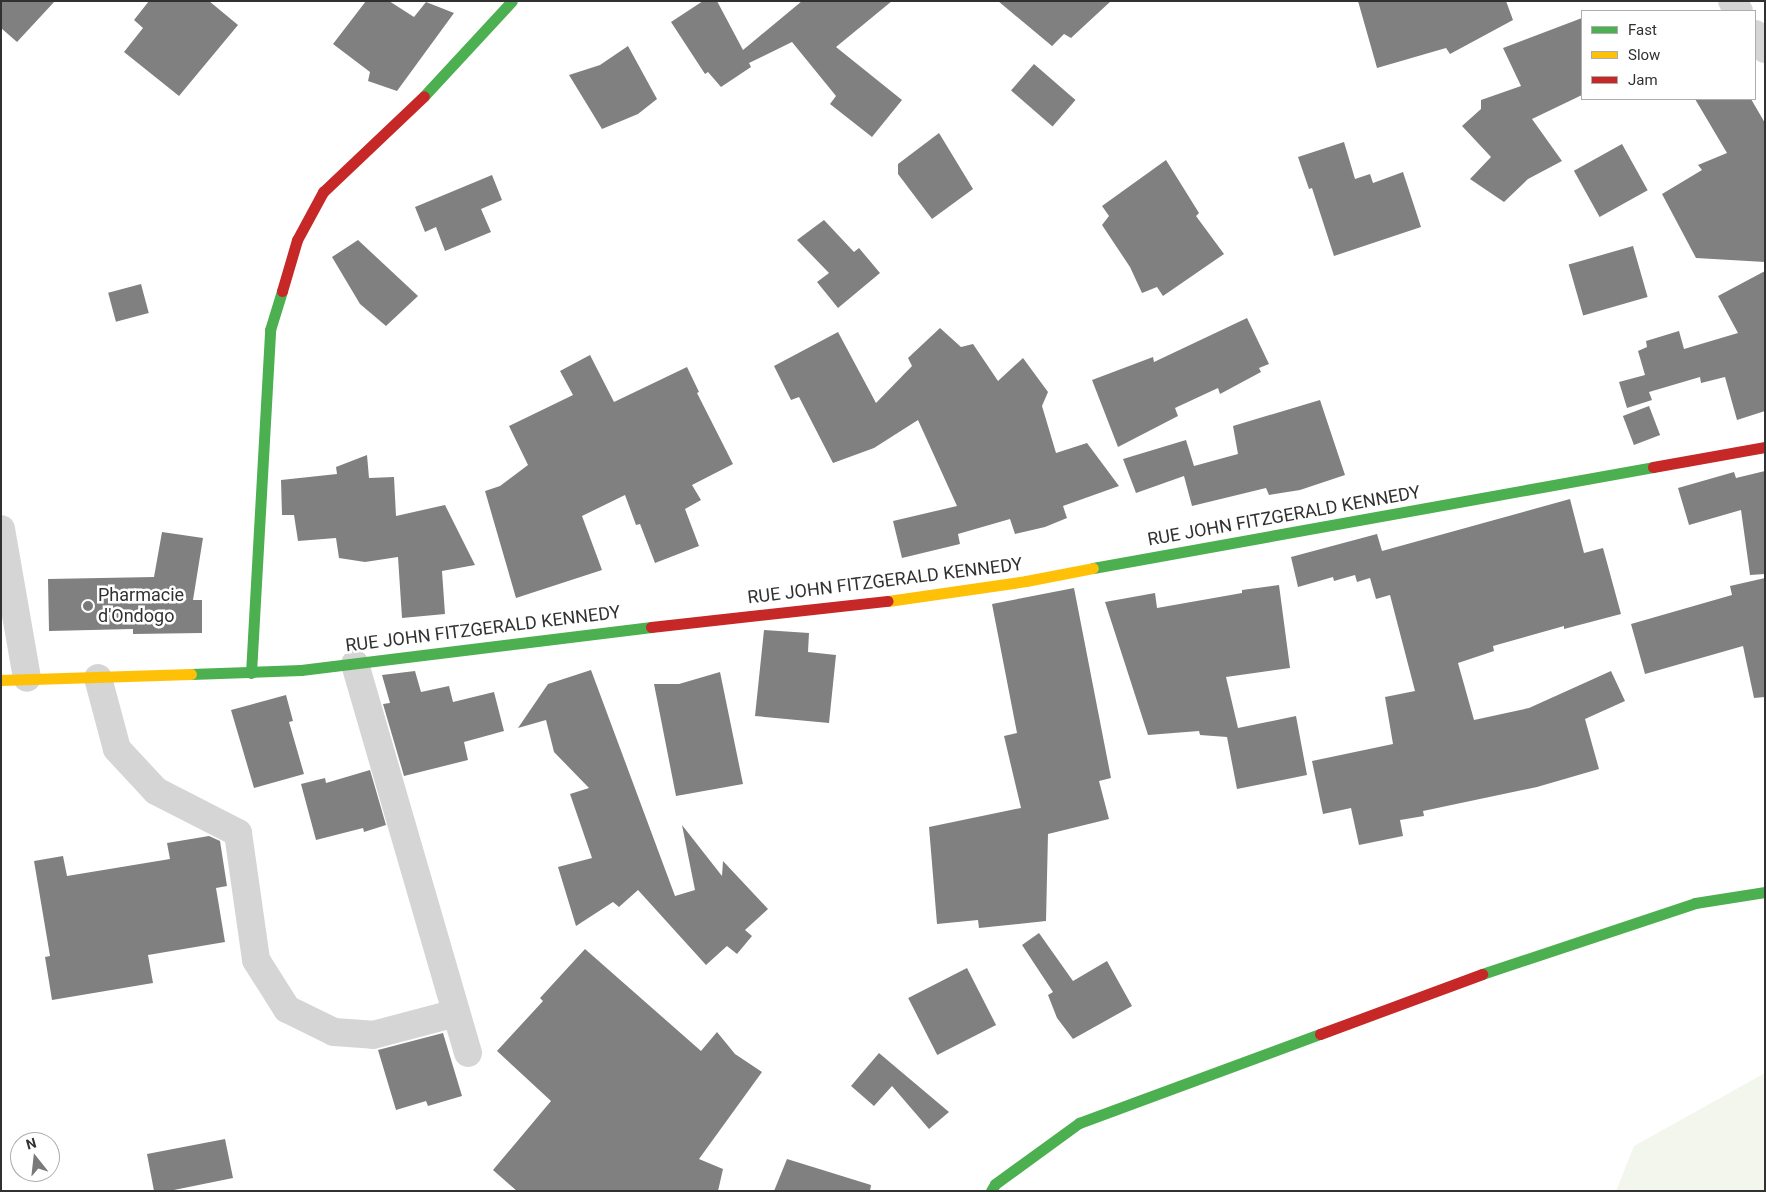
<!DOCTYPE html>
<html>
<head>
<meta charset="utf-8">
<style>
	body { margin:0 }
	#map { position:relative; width:1766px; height:1192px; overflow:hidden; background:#fff; font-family:Roboto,sans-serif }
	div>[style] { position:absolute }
	.green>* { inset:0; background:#f3f6ed }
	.building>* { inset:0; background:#808080; transform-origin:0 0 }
	.street>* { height:28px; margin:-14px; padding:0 14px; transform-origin:14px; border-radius:14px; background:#d5d5d5 }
	.fast>* { height:11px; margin:-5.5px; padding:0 5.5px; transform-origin:5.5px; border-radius:5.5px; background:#4caf50 }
	.slow>* { height:11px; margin:-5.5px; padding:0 5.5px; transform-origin:5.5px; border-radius:5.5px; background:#ffc107 }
	.jam>* { height:11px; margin:-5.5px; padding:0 5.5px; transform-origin:5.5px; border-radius:5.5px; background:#c62828 }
	.dots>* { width:14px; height:14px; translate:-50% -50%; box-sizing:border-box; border:2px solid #fff; border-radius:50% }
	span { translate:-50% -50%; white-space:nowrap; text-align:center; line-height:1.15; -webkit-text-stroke:5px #fff; paint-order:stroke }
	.street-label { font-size:18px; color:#313131 }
	.poi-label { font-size:18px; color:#313131 }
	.left { translate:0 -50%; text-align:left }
	.frame { position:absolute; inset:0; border:2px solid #313131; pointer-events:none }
	.legend { position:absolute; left:1581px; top:10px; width:175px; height:90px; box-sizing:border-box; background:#fff; border:1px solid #adadad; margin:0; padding:6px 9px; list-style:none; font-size:15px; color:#313131 }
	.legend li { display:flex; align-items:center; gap:10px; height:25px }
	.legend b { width:25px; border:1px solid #adadad }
	.north { position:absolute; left:10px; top:1132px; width:50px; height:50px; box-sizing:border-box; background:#fff; border:1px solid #adadad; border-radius:50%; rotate:344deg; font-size:14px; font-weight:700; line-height:20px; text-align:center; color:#313131 }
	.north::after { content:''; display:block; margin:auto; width:18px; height:22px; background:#797979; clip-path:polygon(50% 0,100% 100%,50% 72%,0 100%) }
</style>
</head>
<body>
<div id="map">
	<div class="green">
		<i style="clip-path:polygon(1765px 1073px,1765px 1191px,1616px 1191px,1634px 1146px)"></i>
	</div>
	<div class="building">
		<i style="clip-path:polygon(1px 1px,55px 1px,17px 42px,1px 28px)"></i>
		<i style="clip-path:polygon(149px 1px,209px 1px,238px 25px,179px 96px,124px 52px,143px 28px,134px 20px)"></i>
		<i style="clip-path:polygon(366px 1px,389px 1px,414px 17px,426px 2px,454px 13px,397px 91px,368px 81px,370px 72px,333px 44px)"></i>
		<i style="clip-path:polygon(703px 1px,717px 1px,743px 50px,802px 1px,892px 1px,836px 47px,902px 100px,872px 137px,830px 104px,836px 96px,792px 42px,749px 63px,751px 67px,721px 87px,708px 72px,705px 74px,671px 22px)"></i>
		<i style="clip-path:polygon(998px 1px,1111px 1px,1071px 38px,1064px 34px,1052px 46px)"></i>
		<i style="clip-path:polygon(1358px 1px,1506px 1px,1513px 20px,1450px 54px,1446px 48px,1377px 68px)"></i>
		<i style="clip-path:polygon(1582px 18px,1582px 95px,1532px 119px,1562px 161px,1528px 179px,1504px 202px,1470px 179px,1491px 157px,1462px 126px,1481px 109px,1481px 100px,1521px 86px,1503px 48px)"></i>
		<i style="clip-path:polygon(628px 46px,657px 99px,638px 114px,602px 129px,569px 75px,600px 65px)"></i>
		<i style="left:1034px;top:64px;width:55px;height:35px;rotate:41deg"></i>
		<i style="clip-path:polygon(1695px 99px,1751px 99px,1765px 123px,1765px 262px,1696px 258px,1662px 194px,1702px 170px,1698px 165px,1727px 153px)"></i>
		<i style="clip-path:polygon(939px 133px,973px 189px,932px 219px,898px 174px,898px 164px)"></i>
		<i style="clip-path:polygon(1344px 142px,1355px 179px,1370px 174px,1373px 183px,1403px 172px,1421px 227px,1334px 256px,1312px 188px,1309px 189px,1298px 157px)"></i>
		<i style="left:1622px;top:144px;width:53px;height:55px;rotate:61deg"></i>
		<i style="clip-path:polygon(1166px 160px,1199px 213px,1196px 216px,1224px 254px,1163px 296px,1157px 287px,1142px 293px,1130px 267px,1102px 225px,1109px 216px,1102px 206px)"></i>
		<i style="clip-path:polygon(492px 175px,502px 200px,481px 209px,491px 232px,445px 251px,436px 227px,425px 232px,415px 207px)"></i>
		<i style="clip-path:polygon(824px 220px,854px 252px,859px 248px,880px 273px,838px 308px,817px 282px,829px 273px,797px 240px)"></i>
		<i style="clip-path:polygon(358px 240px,418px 296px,386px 326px,360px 304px,332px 257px)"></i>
		<i style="left:1633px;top:246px;width:53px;height:67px;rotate:74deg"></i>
		<i style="clip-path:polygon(1765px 271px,1765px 411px,1737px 420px,1725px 377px,1701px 383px,1700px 377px,1649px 392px,1652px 400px,1627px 408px,1619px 382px,1645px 375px,1638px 351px,1647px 347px,1646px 341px,1679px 331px,1684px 349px,1738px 333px,1718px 296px)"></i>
		<i style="left:141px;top:284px;width:30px;height:34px;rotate:75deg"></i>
		<i style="clip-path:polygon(1247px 318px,1269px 364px,1259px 368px,1261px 372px,1220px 394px,1218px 388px,1175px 408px,1178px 416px,1118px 447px,1092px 380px,1153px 357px,1154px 362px)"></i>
		<i style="clip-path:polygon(940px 328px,961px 347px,973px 344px,998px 381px,1023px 358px,1048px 392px,1042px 406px,1056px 453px,1087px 443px,1119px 486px,1063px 506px,1067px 518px,1045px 527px,1015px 534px,1010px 519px,958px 534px,960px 544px,902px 558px,893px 521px,957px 506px,918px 420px,874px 448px,833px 463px,799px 397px,791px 400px,774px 366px,838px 332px,876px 403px,912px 366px,908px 358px)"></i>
		<i style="clip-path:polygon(590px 355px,614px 402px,687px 367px,699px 392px,697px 393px,733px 464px,692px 485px,701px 500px,685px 509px,699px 546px,655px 563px,640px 524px,636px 525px,625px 495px,582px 516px,602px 570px,516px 598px,485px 491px,500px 486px,528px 465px,509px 426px,573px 395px,560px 371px)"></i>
		<i style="clip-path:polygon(1320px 400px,1345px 475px,1300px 490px,1269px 495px,1266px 488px,1192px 506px,1184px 476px,1136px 493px,1123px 459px,1186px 440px,1194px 466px,1238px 454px,1233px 426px)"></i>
		<i style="left:1649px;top:406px;width:31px;height:28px;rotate:69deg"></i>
		<i style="clip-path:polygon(367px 455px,369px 478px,394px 477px,396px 516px,445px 505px,475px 565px,442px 571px,445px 614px,402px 618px,398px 557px,365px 562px,339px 558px,336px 538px,298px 541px,294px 515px,282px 515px,281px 480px,337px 474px,336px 467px)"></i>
		<i style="clip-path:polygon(1765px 471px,1765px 574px,1750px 575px,1741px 510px,1689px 525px,1678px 488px,1734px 472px,1736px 478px)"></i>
		<i style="clip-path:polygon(1570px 499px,1584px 553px,1603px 548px,1621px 614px,1564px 629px,1564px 626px,1493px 646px,1494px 651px,1458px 663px,1474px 720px,1529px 708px,1611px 671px,1625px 701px,1585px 719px,1599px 769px,1537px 787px,1423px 811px,1424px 816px,1400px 820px,1403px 836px,1359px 845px,1351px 808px,1323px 814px,1312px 761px,1393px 744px,1385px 697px,1415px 691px,1390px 595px,1376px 599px,1370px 578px,1357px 582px,1355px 575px,1334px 581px,1333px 577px,1298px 587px,1291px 557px,1377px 534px,1382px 551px)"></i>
		<i style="clip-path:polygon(162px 532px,203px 538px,193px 600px,202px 600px,202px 633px,133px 634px,133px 629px,49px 631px,48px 579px,154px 577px)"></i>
		<i style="clip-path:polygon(1765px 578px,1765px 697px,1754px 698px,1743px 646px,1645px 674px,1631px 624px,1732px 595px,1730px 586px)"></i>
		<i style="clip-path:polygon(1279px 585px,1290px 668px,1226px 677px,1238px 728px,1296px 716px,1307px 775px,1237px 789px,1227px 737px,1200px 735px,1199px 731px,1148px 735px,1105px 602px,1155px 593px,1157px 608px,1242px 593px,1242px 590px)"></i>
		<i style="clip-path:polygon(1074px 588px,1111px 778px,1099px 781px,1109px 819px,1048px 834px,1046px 921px,979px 928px,978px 920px,937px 924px,929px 827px,1021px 808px,1004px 736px,1017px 733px,992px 604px)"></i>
		<i style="clip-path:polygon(764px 630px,809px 633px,808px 652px,836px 655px,829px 723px,755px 716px)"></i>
		<i style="clip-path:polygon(591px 670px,675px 896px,695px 890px,682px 825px,722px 876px,723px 861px,768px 909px,745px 930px,752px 936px,737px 954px,727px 946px,706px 965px,638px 890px,619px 907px,613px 902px,576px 926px,558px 867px,592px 858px,570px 794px,589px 788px,554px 752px,546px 720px,518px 728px,548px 684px)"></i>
		<i style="clip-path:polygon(415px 671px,421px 692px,449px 686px,453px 702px,494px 692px,504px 731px,464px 742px,468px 760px,404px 776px,383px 704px,390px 703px,382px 675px)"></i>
		<i style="clip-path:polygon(720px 672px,743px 784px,676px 796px,654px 684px,679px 684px)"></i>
		<i style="clip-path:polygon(286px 695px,293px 721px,289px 722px,304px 774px,254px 788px,231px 710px)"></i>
		<i style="clip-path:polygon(370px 770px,386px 825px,364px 832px,363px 828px,316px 840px,301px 784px,325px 778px,326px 783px)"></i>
		<i style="clip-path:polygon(209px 836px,220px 841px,227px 886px,216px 888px,225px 942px,148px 955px,153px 983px,52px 1000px,45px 957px,50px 956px,34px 861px,63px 856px,67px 876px,170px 859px,167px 843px)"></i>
		<i style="clip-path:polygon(1039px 933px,1073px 981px,1107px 961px,1132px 1006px,1073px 1039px,1057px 1018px,1048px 995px,1053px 992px,1022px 945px)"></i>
		<i style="clip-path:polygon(585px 949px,701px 1051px,717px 1032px,735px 1054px,762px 1072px,699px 1159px,723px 1169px,718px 1191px,517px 1191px,493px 1170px,551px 1101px,497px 1051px,543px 1001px,540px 998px)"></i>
		<i style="left:967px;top:968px;width:64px;height:66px;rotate:63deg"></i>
		<i style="clip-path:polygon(443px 1033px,462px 1096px,428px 1106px,426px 1101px,396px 1110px,378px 1050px)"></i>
		<i style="clip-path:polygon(879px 1053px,892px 1064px,949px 1112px,929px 1129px,892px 1086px,874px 1106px,851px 1086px)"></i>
		<i style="clip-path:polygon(225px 1139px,233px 1178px,169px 1191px,154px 1191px,147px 1154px)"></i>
		<i style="clip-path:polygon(787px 1159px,871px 1185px,870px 1191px,774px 1191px)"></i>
	</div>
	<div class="street">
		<i style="left:1732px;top:1px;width:12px;rotate:55deg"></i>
		<i style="left:1755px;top:34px;width:18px;rotate:56deg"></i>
		<i style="left:1px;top:529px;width:151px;rotate:80.1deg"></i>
		<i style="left:355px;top:664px;width:405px;rotate:73.8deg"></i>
		<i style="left:98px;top:678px;width:73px;rotate:75deg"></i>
		<i style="left:117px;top:749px;width:57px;rotate:47.1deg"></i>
		<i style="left:156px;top:791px;width:92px;rotate:27.1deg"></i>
		<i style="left:238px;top:833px;width:128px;rotate:81.9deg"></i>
		<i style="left:256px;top:960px;width:58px;rotate:57.7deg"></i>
		<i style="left:287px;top:1009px;width:52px;rotate:26.1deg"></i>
		<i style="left:334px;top:1032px;width:39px;rotate:4deg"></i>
		<i style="left:373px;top:1035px;width:86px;rotate:-14.8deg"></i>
	</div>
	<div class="fast">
		<i style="left:424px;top:96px;width:129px;rotate:-47.2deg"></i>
		<i style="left:1093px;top:568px;width:569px;rotate:-10.22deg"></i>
		<i style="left:251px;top:673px;width:344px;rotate:-86.8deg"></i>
		<i style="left:270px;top:330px;width:41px;rotate:-72.9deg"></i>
		<i style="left:191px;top:674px;width:110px;rotate:-2.1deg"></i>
		<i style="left:301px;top:670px;width:353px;rotate:-7deg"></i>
		<i style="left:1482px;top:974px;width:225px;rotate:-18.4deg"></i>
		<i style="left:1695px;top:903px;width:71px;rotate:-8.9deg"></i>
		<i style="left:991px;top:1191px;width:8px;rotate:-60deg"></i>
		<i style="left:995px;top:1184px;width:104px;rotate:-36deg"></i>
		<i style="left:1079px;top:1123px;width:257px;rotate:-20.3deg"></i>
	</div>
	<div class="slow">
		<i style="left:888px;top:601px;width:139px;rotate:-8.2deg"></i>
		<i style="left:1026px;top:581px;width:68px;rotate:-11deg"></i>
		<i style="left:1px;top:680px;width:190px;rotate:-1.8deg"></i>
	</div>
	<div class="jam">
		<i style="left:282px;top:291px;width:53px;rotate:-73.6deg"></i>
		<i style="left:297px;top:240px;width:55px;rotate:-61.6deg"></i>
		<i style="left:323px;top:192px;width:139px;rotate:-43.5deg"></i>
		<i style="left:1653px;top:467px;width:114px;rotate:-10.1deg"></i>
		<i style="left:651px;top:627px;width:238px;rotate:-6.3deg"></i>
		<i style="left:1320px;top:1034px;width:173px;rotate:-20.3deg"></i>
	</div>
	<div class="dots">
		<i style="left:88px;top:606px;background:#797979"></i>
	</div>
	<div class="street-label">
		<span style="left:1284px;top:516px;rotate:-10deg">RUE JOHN FITZGERALD KENNEDY</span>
		<span style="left:885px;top:581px;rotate:-7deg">RUE JOHN FITZGERALD KENNEDY</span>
		<span style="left:483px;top:629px;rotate:-7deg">RUE JOHN FITZGERALD KENNEDY</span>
	</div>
	<div class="poi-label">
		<span class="left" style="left:98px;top:606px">Pharmacie<br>d'Ondogo</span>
	</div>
	<div class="frame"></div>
	<ul class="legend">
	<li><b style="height:6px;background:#4caf50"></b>Fast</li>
	<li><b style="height:6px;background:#ffc107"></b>Slow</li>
	<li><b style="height:6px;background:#c62828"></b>Jam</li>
	</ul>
	<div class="north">N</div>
</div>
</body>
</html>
